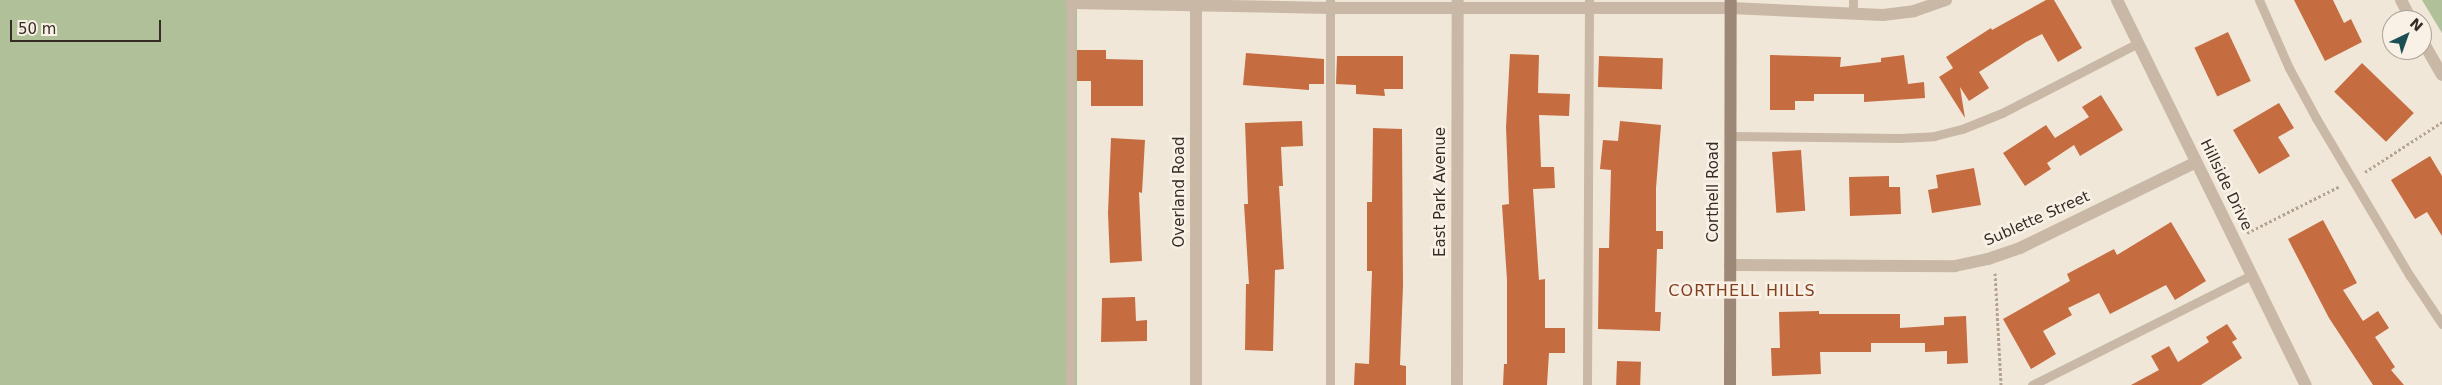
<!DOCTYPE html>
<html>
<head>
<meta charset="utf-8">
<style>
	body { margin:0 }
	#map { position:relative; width:2442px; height:385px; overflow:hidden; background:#f1e7d9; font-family:"DejaVu Sans",sans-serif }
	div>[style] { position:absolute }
	.green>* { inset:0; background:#b0c099; transform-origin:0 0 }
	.building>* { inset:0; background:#c66c41; transform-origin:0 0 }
	.path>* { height:3px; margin-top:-1.5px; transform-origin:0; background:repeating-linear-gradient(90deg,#b5a28f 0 2.5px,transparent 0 5px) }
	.lane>* { height:9px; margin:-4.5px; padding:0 4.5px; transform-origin:4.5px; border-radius:4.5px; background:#c9b8a5 }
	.street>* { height:12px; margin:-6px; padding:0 6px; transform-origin:6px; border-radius:6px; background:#c9b8a5 }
	.secondary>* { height:12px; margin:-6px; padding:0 6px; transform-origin:6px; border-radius:6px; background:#9d8776 }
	span { translate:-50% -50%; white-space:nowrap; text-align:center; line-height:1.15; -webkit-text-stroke:5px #f9f1e5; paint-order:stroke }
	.street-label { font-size:15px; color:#352c26 }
	.neighbourhood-label { font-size:16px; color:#843f1f; letter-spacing:1px }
	.north { position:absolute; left:2382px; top:10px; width:50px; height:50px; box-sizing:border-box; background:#f9f1e5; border:1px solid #aba299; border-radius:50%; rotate:42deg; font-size:14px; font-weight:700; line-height:20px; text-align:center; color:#352c26 }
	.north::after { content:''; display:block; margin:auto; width:18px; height:22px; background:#1c4e56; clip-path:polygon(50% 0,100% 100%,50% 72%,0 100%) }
	.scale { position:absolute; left:10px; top:20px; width:151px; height:22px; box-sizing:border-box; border:2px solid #352c26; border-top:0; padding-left:6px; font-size:15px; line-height:18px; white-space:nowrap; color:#352c26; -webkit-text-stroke:4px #f9f1e5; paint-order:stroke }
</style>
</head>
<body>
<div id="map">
	<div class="green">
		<i style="left:0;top:0;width:1077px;height:385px"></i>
		<i style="clip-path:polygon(2422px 0,2442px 0,2442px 33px)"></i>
	</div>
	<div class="building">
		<i style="clip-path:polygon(2046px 0,2054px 0,2082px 48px,2058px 62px,2042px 34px,2026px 42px,1979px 72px,1989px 88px,1969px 101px,1960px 87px,1965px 118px,1939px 77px,1953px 68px,1946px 57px,1991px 28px,1992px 30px)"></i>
		<i style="clip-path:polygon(2294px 0,2333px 0,2344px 23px,2351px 19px,2362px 42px,2325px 61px)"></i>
		<i style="left:2228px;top:32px;width:54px;height:37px;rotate:65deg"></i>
		<i style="clip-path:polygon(1077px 50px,1106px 50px,1106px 59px,1143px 60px,1143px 106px,1091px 106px,1091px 81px,1077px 81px)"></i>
		<i style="clip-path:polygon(1246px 53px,1324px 59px,1324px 84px,1309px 84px,1309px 90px,1243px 85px)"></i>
		<i style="clip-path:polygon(1510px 54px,1539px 55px,1538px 93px,1570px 94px,1569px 116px,1539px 115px,1541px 167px,1554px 167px,1555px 188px,1533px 189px,1539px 280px,1545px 279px,1545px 328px,1565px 328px,1565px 353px,1549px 353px,1547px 385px,1503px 385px,1504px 364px,1507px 364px,1507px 280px,1502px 205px,1509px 204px,1506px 127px)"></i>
		<i style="clip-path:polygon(1770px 55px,1841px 57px,1840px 67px,1881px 62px,1881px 58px,1904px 55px,1908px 84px,1924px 82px,1925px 98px,1864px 102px,1864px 94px,1814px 94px,1814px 101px,1795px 101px,1795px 110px,1770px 110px)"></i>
		<i style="clip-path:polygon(1337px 56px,1403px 56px,1403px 89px,1384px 89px,1385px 96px,1356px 94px,1356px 85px,1336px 84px)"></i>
		<i style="left:1599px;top:56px;width:64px;height:31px;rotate:2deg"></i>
		<i style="left:2362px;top:63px;width:72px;height:40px;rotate:44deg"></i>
		<i style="clip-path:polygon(2101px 95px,2123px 130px,2080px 156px,2074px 145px,2047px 163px,2051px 169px,2025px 186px,2003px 153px,2046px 125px,2055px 138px,2089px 117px,2082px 107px)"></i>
		<i style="clip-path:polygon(2279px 103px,2294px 128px,2278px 137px,2290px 156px,2259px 174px,2233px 130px)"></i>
		<i style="clip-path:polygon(1302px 121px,1303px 146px,1281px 147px,1283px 186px,1279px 186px,1284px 269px,1275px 270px,1273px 351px,1245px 350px,1246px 284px,1249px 284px,1244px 204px,1248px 204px,1245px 123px)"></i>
		<i style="clip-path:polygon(1620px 121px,1661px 125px,1656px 188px,1656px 231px,1663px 231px,1663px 249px,1657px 249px,1655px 312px,1661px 312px,1660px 331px,1598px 329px,1599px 248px,1609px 248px,1611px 170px,1600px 169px,1603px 140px,1618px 141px)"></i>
		<i style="clip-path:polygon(1373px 128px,1402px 129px,1403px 286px,1400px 365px,1406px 366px,1406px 385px,1354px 385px,1355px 363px,1369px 364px,1372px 271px,1367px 271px,1367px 202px,1372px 202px)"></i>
		<i style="clip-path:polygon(1111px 138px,1145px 140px,1142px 193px,1139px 192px,1142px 261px,1110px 263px,1108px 213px)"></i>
		<i style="left:1801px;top:150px;width:61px;height:29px;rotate:86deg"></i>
		<i style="clip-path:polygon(2430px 156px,2442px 176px,2442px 236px,2427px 212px,2415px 219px,2391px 180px)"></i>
		<i style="clip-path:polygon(1974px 168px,1981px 205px,1932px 213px,1928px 190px,1938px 188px,1936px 175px)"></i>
		<i style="clip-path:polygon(1889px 176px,1889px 187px,1900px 187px,1901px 214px,1850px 216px,1849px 177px)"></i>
		<i style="clip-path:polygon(2323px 220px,2357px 283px,2343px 290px,2363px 321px,2378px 311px,2389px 328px,2375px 337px,2395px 367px,2391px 370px,2404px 385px,2373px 385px,2329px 318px,2288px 239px)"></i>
		<i style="clip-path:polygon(2171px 222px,2206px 281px,2175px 300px,2166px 285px,2110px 314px,2099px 293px,2068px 308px,2072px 315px,2043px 331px,2056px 354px,2031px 369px,2003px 319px,2070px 281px,2067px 274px,2114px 249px,2117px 255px)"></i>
		<i style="clip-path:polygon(1135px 297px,1136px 321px,1147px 320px,1147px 341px,1101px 342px,1102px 298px)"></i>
		<i style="clip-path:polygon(1819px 311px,1819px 314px,1900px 314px,1900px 328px,1944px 325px,1944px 317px,1966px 316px,1968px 363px,1947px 364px,1947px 351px,1925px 352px,1925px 343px,1871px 343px,1871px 352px,1820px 352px,1821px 374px,1772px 376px,1771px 348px,1780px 348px,1779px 312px)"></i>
		<i style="clip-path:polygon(2227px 324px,2237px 339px,2232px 342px,2242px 358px,2201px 385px,2131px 385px,2159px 370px,2151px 356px,2169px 346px,2178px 362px,2209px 342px,2206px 337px)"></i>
		<i style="left:1617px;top:361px;width:24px;height:24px;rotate:2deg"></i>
	</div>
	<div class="path">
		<i style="left:2365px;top:172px;width:92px;rotate:-33deg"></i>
		<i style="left:2247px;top:233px;width:104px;rotate:-26.8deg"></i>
		<i style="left:1995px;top:273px;width:112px;rotate:86.9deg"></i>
	</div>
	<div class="lane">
		<i style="left:2259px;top:0;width:74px;rotate:66.2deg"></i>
		<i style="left:2289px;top:68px;width:57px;rotate:61.6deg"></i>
		<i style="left:2316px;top:118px;width:184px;rotate:59.3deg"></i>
		<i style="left:2410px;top:276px;width:58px;rotate:56.3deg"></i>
		<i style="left:1853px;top:14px;width:14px;rotate:-90deg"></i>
		<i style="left:1730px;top:136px;width:170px;rotate:0.7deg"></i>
		<i style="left:1900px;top:138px;width:34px;rotate:-3deg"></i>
		<i style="left:1934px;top:136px;width:29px;rotate:-14deg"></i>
		<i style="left:1962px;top:129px;width:43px;rotate:-21.8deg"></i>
		<i style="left:2002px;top:113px;width:153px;rotate:-27.2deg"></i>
		<i style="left:1070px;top:385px;width:385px;rotate:-89.9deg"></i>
		<i style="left:1330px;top:385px;width:385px;rotate:-90deg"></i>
		<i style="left:1587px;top:385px;width:385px;rotate:-89.7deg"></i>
		<i style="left:2032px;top:385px;width:246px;rotate:-26.6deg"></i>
	</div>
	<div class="street">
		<i style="left:2117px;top:0;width:429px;rotate:63.9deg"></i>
		<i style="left:2401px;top:0;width:22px;rotate:63deg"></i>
		<i style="left:1071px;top:3px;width:259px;rotate:1.1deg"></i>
		<i style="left:1330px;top:8px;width:401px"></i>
		<i style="left:1731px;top:8px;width:152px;rotate:2.6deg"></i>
		<i style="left:1883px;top:15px;width:31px;rotate:-7deg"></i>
		<i style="left:1914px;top:11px;width:34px;rotate:-19deg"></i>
		<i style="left:2422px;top:40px;width:40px;rotate:60.3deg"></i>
		<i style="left:1730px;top:265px;width:225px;rotate:0.3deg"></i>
		<i style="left:1955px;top:266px;width:34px;rotate:-12deg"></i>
		<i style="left:1988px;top:259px;width:34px;rotate:-19deg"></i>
		<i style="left:2020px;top:248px;width:196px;rotate:-26deg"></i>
		<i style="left:1196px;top:385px;width:385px;rotate:-90deg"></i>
		<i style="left:1457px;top:385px;width:385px;rotate:-89.9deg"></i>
	</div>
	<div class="secondary">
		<i style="left:1730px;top:385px;width:385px;rotate:-89.9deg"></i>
	</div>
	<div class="street-label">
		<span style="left:2226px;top:185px;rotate:64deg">Hillside Drive</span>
		<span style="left:1180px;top:192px;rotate:-90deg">Overland Road</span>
		<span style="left:1441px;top:192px;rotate:-90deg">East Park Avenue</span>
		<span style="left:1714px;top:192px;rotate:-90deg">Corthell Road</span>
		<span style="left:2037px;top:219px;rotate:-24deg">Sublette Street</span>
	</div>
	<div class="neighbourhood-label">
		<span style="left:1742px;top:291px">CORTHELL HILLS</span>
	</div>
	<div class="north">N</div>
	<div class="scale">50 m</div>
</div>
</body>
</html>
